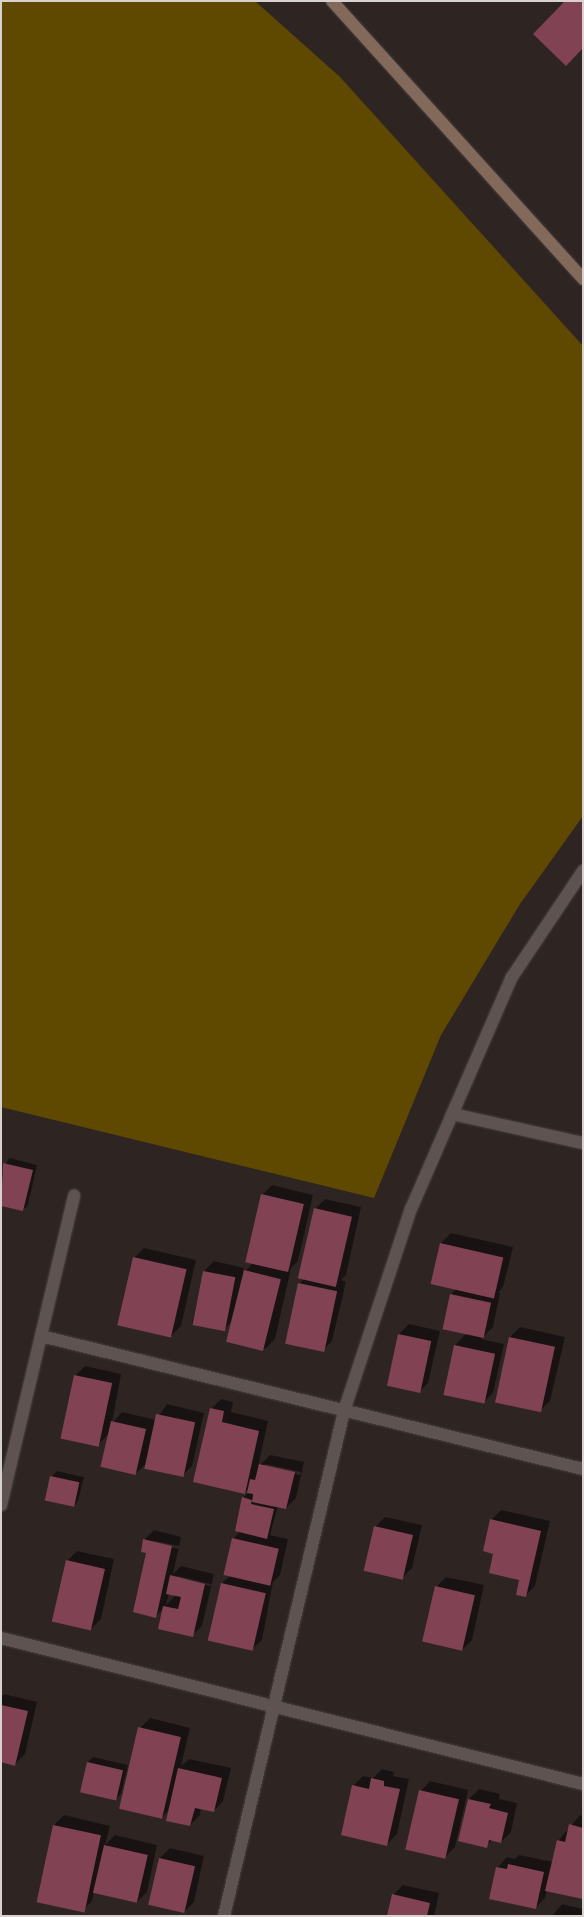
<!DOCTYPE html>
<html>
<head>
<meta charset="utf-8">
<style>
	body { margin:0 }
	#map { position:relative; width:584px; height:1917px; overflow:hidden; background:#2e2523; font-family:"Fira Sans",sans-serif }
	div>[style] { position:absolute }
	.green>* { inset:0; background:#5f4901 }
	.shadow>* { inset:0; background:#0007 }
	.building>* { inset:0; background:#814254; transform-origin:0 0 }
	.roads { filter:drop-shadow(0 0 1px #48413f) drop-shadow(0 0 1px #48413f) }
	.street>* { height:12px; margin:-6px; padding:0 6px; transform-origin:6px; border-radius:6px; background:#5e5351 }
	.secondary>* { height:12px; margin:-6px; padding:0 6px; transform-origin:6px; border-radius:6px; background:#82695a }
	span { translate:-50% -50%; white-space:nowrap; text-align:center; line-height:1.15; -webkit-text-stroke:4.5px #130f0e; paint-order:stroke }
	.frame { position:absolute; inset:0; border:2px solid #d7d1d0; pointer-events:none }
</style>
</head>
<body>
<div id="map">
	<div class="green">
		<i style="clip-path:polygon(1px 1px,255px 1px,340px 77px,583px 346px,583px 816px,520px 904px,441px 1035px,374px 1198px,1px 1107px)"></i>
	</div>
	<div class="shadow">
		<i style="clip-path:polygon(9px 1158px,37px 1165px,28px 1205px,23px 1210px,1px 1205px,1px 1175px)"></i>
		<i style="clip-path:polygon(272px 1185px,313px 1195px,298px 1261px,291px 1268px,275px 1339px,265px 1349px,234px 1319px,223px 1331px,192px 1324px,204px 1271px,214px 1261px,244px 1268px,243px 1273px,254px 1262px,262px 1195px)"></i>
		<i style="clip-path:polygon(325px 1199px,361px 1207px,346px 1275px,341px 1280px,346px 1282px,332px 1341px,322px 1351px,300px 1283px,305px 1278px,315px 1209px)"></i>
		<i style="clip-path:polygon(451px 1233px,513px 1247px,503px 1287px,498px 1293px,500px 1293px,493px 1327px,481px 1339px,504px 1344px,493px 1393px,483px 1403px,455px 1345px,467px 1333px,451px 1294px,457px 1288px,441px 1243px)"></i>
		<i style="clip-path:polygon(144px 1248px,196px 1260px,181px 1326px,171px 1336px,134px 1258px)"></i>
		<i style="clip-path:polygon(409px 1324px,440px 1331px,428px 1383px,419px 1392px,399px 1334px)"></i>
		<i style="clip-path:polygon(520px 1327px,565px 1337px,550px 1401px,540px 1411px,496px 1401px,510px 1337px)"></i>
		<i style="clip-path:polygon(85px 1366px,121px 1374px,110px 1433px,97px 1445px,75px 1376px)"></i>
		<i style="clip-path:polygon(evenodd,221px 1399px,233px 1402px,231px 1412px,268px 1421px,258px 1467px,270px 1455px,304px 1462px,296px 1498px,286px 1508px,278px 1506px,270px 1535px,288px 1539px,280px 1575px,273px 1582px,262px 1640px,252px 1649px,210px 1640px,222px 1583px,230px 1576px,233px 1539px,241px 1531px,243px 1498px,249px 1492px,249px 1488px,244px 1493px,211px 1409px,221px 1399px,265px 1464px,301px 1472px,300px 1475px,265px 1467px,265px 1464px)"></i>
		<i style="clip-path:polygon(167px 1404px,204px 1413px,192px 1466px,182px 1476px,147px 1463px,135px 1474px,113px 1422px,122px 1412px,156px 1420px)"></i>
		<i style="clip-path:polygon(57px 1471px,84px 1477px,78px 1501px,74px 1506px,52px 1476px)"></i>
		<i style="clip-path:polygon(501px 1510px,550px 1521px,535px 1586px,525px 1596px,521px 1579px,494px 1553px,491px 1520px)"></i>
		<i style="clip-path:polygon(385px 1517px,422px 1525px,412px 1568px,402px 1578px,375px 1527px)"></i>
		<i style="clip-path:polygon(evenodd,154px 1530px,181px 1537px,173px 1574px,181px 1566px,214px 1574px,202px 1626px,192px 1635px,164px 1608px,156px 1616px,144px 1540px,154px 1530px,155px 1541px,179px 1546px,178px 1549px,155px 1544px,155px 1541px,154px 1530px,177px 1576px,211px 1584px,210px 1586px,177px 1578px,177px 1576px,154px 1530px,169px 1593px,177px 1594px,166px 1605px,169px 1593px)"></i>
		<i style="clip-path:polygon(77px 1551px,114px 1559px,101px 1619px,91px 1629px,67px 1561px)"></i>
		<i style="clip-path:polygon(446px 1577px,484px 1585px,472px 1640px,462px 1650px,436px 1587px)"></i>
		<i style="clip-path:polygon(4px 1694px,37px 1702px,25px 1754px,15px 1764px,1px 1761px,1px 1697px)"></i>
		<i style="clip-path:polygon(150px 1718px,190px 1728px,181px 1766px,189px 1759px,231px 1768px,223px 1801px,214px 1811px,201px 1808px,200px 1815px,190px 1825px,170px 1809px,162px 1817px,140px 1728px)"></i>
		<i style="clip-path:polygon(93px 1757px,128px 1765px,121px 1794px,116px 1799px,81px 1791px,88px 1762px)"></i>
		<i style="clip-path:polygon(382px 1769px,394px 1772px,393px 1776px,409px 1779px,397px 1834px,387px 1844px,354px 1785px,363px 1776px,373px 1778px)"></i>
		<i style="clip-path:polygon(430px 1781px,468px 1790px,455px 1847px,445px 1857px,421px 1791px)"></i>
		<i style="clip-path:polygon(479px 1789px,500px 1794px,499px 1799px,517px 1803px,511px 1832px,501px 1842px,492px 1840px,486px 1846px,469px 1799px)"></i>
		<i style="clip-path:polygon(64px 1815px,110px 1826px,105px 1845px,115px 1835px,157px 1845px,147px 1892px,137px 1902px,94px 1892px,92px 1901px,82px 1911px,54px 1825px)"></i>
		<i style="clip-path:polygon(580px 1815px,583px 1816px,583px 1898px,547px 1890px,545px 1898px,535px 1908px,490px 1898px,498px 1867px,507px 1857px,515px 1859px,519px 1855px,553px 1862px,558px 1841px)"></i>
		<i style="clip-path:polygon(170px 1848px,204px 1856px,194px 1902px,184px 1912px,160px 1858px)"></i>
		<i style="clip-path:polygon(403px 1885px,439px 1893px,434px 1916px,389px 1916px,393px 1895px)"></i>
		<i style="clip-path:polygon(562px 1904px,583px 1909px,583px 1916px,552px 1916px)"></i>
	</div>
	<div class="building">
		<i style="clip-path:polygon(565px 1px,583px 1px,583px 48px,566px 66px,533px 34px)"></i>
		<i style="clip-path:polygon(3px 1163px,33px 1170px,23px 1211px,1px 1206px)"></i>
		<i style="left:261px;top:1194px;width:44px;height:70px;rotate:13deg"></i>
		<i style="left:314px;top:1208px;width:39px;height:72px;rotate:13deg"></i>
		<i style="left:440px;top:1243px;width:65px;height:42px;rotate:13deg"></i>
		<i style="left:133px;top:1257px;width:55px;height:70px;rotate:13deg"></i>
		<i style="left:244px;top:1270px;width:38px;height:74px;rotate:14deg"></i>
		<i style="left:203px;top:1271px;width:33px;height:55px;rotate:11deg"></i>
		<i style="left:298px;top:1283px;width:40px;height:62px;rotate:12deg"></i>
		<i style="left:450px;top:1294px;width:42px;height:36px;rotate:12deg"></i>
		<i style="left:398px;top:1334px;width:34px;height:53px;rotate:12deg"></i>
		<i style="left:509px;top:1337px;width:47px;height:67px;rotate:12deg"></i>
		<i style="left:454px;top:1345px;width:42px;height:51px;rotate:12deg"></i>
		<i style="left:74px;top:1375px;width:39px;height:65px;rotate:12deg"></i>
		<i style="clip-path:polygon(210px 1408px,224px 1411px,222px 1422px,259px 1431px,245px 1494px,193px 1482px)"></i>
		<i style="left:156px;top:1414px;width:40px;height:56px;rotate:12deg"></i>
		<i style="left:111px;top:1421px;width:36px;height:47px;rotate:13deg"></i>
		<i style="clip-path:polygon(259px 1464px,295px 1472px,286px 1509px,252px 1502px,253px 1494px,247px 1493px,250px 1479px,255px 1480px)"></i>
		<i style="left:50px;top:1476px;width:30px;height:25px;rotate:12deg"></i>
		<i style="clip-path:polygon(242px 1497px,252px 1500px,251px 1504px,274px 1509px,267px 1539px,235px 1531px)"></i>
		<i style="clip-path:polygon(490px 1519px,541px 1531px,526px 1597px,516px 1595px,519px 1580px,489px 1573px,493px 1554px,483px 1551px)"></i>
		<i style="left:374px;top:1526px;width:40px;height:46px;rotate:13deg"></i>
		<i style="left:232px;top:1538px;width:48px;height:38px;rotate:13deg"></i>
		<i style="clip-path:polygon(143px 1539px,172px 1546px,156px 1618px,133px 1612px,146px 1553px,141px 1552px)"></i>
		<i style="left:66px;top:1560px;width:40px;height:63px;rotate:13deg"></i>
		<i style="clip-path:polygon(170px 1575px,205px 1584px,193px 1637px,158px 1629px,163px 1606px,178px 1609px,181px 1597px,166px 1594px)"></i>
		<i style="left:221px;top:1583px;width:46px;height:59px;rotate:13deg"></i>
		<i style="left:435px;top:1586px;width:41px;height:57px;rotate:13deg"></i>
		<i style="clip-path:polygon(1px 1705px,28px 1711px,15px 1766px,1px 1762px)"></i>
		<i style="left:138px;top:1727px;width:44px;height:84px;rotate:13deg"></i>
		<i style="left:87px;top:1762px;width:37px;height:31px;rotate:13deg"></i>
		<i style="clip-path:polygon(178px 1768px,222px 1778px,214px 1812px,195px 1808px,190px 1826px,166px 1821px)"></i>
		<i style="clip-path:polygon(371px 1778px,384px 1781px,384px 1786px,400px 1789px,387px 1846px,341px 1835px,352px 1785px,369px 1789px)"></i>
		<i style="left:419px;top:1790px;width:41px;height:61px;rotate:13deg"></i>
		<i style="clip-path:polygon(468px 1799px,491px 1804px,489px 1808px,508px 1813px,501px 1843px,489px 1840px,487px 1848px,458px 1841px)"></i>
		<i style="clip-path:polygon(569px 1824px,583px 1828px,583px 1899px,545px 1891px,557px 1840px,565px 1842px)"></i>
		<i style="left:53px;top:1825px;width:49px;height:79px;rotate:12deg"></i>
		<i style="left:104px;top:1845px;width:45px;height:49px;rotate:13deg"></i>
		<i style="left:159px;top:1858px;width:37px;height:48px;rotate:13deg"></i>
		<i style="clip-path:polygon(508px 1864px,544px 1872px,536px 1909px,489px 1899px,496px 1867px,507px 1869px)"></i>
		<i style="clip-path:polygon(392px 1894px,430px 1903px,427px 1916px,387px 1916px)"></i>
	</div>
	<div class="roads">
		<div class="street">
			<i style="left:452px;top:1114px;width:134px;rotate:12.5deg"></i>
			<i style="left:41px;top:1336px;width:558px;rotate:13.79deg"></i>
			<i style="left:1px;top:1505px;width:318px;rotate:-76.7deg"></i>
			<i style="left:1px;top:1638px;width:600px;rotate:14.08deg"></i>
			<i style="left:224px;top:1916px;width:519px;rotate:-76.63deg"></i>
			<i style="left:344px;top:1411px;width:213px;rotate:-71.7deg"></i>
			<i style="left:411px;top:1209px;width:253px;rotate:-66.5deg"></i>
			<i style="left:512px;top:977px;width:128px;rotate:-56.2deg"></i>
		</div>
		<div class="secondary">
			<i style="left:332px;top:1px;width:375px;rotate:47.9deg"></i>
		</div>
	</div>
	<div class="frame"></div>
</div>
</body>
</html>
